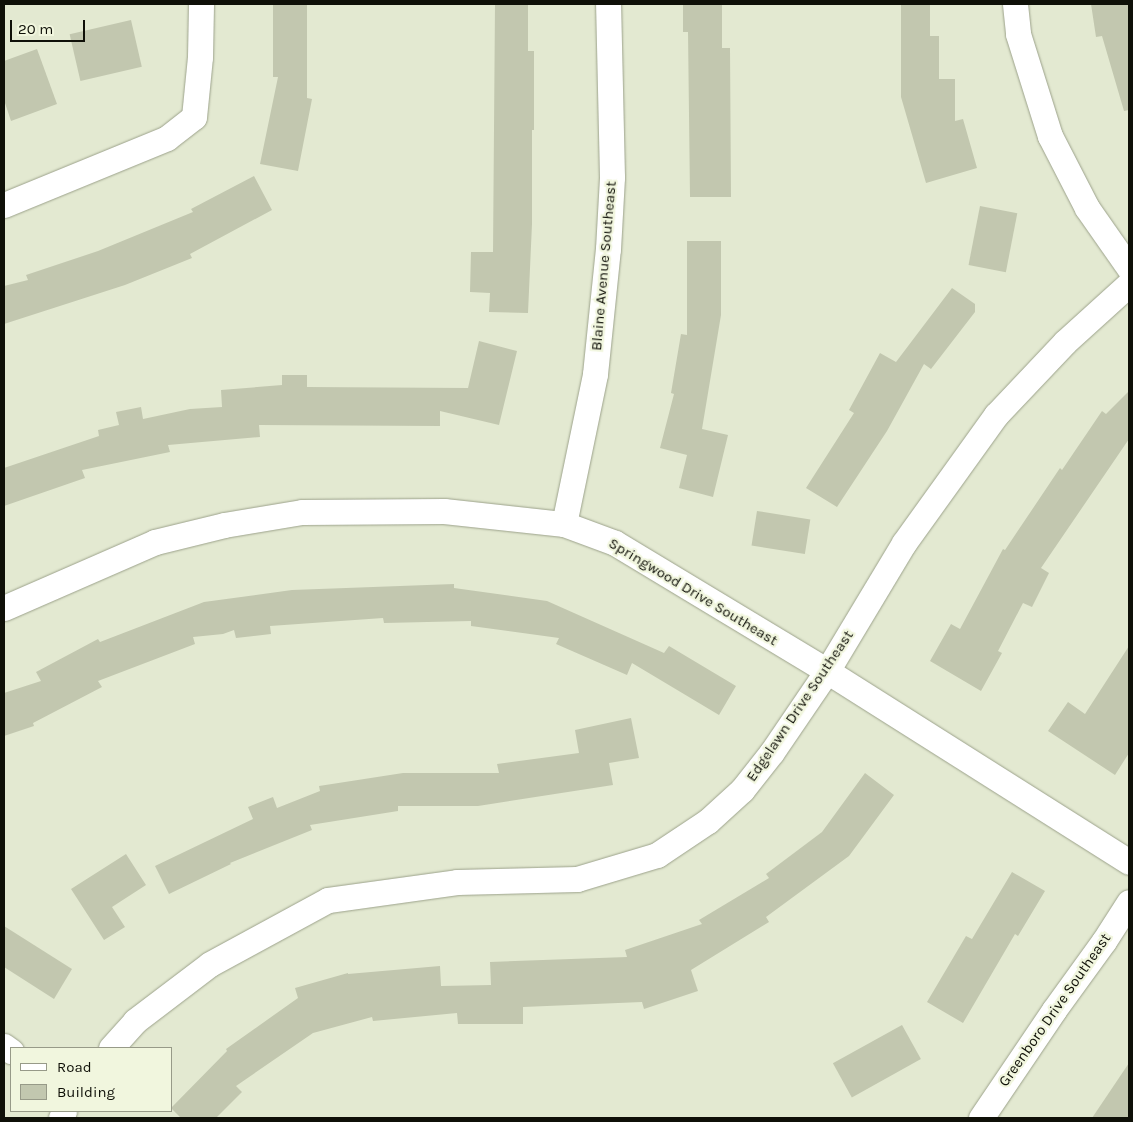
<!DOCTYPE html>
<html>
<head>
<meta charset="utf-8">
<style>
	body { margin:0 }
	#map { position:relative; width:1133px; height:1122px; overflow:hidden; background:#e3e9d1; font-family:Karla,sans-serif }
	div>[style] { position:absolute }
	.building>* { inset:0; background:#c2c7af; transform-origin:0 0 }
	.roads { filter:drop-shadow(0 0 1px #9ca28b) drop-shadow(0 0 1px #9ca28b) }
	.street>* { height:25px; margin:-12.5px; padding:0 12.5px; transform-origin:12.5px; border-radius:12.5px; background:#fff }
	span { translate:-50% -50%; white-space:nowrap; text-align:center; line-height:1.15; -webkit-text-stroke:4.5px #f1f6de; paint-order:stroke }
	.street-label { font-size:15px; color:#0f1008 }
	.frame { position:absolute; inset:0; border:5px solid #0f1008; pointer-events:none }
	.legend { position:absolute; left:10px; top:1047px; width:162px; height:65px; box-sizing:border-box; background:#f1f6de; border:1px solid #979a88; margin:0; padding:6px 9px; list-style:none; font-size:15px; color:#0f1008 }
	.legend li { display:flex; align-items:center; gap:10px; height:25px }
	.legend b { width:25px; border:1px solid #979a88 }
	.scale { position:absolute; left:10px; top:20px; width:75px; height:22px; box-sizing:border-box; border:2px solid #0f1008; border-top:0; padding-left:6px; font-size:15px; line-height:18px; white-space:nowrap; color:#0f1008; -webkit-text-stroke:4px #f1f6de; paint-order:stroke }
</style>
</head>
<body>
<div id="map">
	<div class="building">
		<i style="clip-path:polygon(273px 4px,307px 4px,307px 98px,312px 99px,298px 171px,260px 164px,278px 77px,273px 77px)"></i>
		<i style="clip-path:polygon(495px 4px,528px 4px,528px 51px,534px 51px,534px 130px,532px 130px,532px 224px,528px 313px,489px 312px,490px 293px,470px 292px,471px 252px,493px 252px)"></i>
		<i style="clip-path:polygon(683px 4px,722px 4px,722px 48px,730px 48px,731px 197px,690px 197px,688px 32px,683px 32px)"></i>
		<i style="clip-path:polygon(901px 4px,930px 4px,930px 36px,939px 36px,939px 79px,955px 79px,955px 121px,963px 119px,977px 168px,926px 183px,901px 97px)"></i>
		<i style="clip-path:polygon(1091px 4px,1129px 4px,1129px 110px,1124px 111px,1102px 36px,1096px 37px)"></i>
		<i style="left:131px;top:20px;width:48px;height:63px;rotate:77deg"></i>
		<i style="clip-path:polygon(37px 49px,57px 104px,11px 121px,4px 100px,4px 61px)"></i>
		<i style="clip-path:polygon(254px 176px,272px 210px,190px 254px,192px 258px,125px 285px,4px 324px,4px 286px,28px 280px,26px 275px,98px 251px,193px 212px,191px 209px)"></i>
		<i style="left:980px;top:206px;width:38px;height:60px;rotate:11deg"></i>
		<i style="clip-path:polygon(687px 241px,721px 241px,721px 315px,702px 429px,728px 435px,713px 497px,679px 488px,687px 455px,660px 448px,674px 394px,671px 393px,681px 334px,687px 335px)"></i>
		<i style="clip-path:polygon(952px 288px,975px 304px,975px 312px,931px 369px,924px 364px,887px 431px,837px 507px,806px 488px,854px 413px,849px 410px,880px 353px,896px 362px)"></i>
		<i style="clip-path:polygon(479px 341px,517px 351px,499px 425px,440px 411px,440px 426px,259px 425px,260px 437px,168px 445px,170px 452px,82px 470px,85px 478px,4px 506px,4px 468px,99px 436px,98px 430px,119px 425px,116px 412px,141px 407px,143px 419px,190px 409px,222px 407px,221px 390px,282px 385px,282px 375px,307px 375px,307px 387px,468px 388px)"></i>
		<i style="clip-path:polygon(1129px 391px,1129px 439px,1041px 568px,1049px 573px,1032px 607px,1023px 603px,998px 651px,1002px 653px,981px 691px,930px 661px,951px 624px,960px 629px,1003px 549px,1005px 550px,1060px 468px,1062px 470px,1102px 411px,1106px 414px)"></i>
		<i style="left:757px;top:511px;width:54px;height:35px;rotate:9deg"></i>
		<i style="clip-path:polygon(454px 584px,454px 588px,547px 601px,664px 653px,669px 646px,736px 686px,719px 715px,632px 663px,627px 675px,556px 644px,559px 638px,471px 626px,471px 621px,384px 623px,383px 618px,270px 626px,271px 634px,236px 638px,234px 630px,223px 634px,193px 637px,195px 644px,98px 681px,102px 687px,33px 723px,34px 726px,4px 736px,4px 693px,41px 681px,36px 672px,98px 639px,100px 642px,204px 602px,292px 590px)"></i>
		<i style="clip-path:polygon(1129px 646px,1129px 753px,1115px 775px,1048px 731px,1068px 702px,1085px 714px)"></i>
		<i style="clip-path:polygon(631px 718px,639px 758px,609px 763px,613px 785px,478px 806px,398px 806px,398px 811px,310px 825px,312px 830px,230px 863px,231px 864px,169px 894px,155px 866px,253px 819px,248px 807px,273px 797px,277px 808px,320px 791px,319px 786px,403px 773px,499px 773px,497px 764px,579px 753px,575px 730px)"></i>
		<i style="clip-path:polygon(865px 773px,894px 795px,849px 856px,766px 917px,769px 922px,691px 970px,698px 991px,644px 1009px,642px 1002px,523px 1007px,523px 1024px,458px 1024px,457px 1013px,373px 1021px,372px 1017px,313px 1033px,236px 1086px,242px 1092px,216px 1118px,181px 1118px,171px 1108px,227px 1051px,226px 1049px,298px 998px,295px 988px,348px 973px,348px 974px,440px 966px,441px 986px,491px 985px,490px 962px,627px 957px,625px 950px,702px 924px,699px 920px,769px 878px,766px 874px,822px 832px)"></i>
		<i style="clip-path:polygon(126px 854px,146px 885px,112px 907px,125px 927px,104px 940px,71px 889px)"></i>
		<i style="clip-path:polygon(1012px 872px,1045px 891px,1018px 936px,1015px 934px,963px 1023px,927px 1002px,966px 936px,972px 939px)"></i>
		<i style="clip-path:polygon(4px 926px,72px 969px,54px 999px,4px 967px)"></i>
		<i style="left:902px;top:1025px;width:39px;height:79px;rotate:61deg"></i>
		<i style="clip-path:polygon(1129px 1063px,1129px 1118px,1092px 1118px)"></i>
	</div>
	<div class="roads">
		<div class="street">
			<i style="left:1015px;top:4px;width:30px;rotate:84deg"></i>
			<i style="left:1018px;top:34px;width:107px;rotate:72.6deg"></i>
			<i style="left:1050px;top:136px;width:81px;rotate:62.8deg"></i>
			<i style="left:1087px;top:208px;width:73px;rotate:55deg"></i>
			<i style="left:4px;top:205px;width:176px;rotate:-22.3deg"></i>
			<i style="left:167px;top:138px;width:34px;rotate:-38deg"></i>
			<i style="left:194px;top:117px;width:60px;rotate:-84.3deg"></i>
			<i style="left:200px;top:57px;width:53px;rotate:-88.9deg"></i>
			<i style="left:564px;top:524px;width:153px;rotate:-78.3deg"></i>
			<i style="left:595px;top:374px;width:126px;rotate:-84.1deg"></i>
			<i style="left:608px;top:249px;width:72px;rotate:-86.8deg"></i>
			<i style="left:612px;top:177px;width:173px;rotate:-91.3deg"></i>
			<i style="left:4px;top:608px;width:165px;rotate:-23.6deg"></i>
			<i style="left:155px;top:542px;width:71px;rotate:-13.8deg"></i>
			<i style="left:224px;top:525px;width:79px;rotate:-9.5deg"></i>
			<i style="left:302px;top:512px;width:142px;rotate:-0.4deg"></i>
			<i style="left:444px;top:511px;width:121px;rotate:6.2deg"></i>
			<i style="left:564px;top:524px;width:54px;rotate:20.4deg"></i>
			<i style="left:615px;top:543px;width:248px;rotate:31.1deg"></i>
			<i style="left:827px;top:671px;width:357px;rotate:32.3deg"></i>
			<i style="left:4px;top:1046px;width:9px;rotate:36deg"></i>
			<i style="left:111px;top:1048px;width:36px;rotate:-48deg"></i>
			<i style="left:135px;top:1021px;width:94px;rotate:-37.2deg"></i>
			<i style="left:210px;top:964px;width:134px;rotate:-28.5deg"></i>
			<i style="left:328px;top:900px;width:130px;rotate:-7.9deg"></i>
			<i style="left:457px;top:882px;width:120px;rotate:-1.4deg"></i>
			<i style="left:577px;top:879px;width:84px;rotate:-16.7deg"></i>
			<i style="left:657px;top:855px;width:61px;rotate:-33.7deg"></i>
			<i style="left:708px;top:821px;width:46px;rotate:-42.4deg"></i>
			<i style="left:742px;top:790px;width:48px;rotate:-51.7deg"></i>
			<i style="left:772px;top:752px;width:98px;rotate:-55.8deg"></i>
			<i style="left:827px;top:671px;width:149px;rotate:-59deg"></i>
			<i style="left:904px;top:543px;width:158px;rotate:-54.3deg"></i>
			<i style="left:996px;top:415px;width:100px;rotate:-46.6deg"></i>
			<i style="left:1065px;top:342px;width:86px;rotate:-42.2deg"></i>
			<i style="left:61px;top:1118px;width:8px;rotate:-67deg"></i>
			<i style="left:981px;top:1118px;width:130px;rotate:-55.9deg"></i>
			<i style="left:1054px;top:1010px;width:85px;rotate:-54.1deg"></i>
			<i style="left:1104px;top:941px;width:46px;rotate:-57.3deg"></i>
		</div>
	</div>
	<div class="street-label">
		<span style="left:604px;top:266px;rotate:-85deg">Blaine Avenue Southeast</span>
		<span style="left:693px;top:592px;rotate:31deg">Springwood Drive Southeast</span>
		<span style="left:800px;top:706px;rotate:-56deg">Edgelawn Drive Southeast</span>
		<span style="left:1055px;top:1010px;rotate:-55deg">Greenboro Drive Southeast</span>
	</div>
	<div class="frame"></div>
	<ul class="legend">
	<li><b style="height:6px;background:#fff"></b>Road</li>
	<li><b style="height:14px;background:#c2c7af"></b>Building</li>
	</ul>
	<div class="scale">20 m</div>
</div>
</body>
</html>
